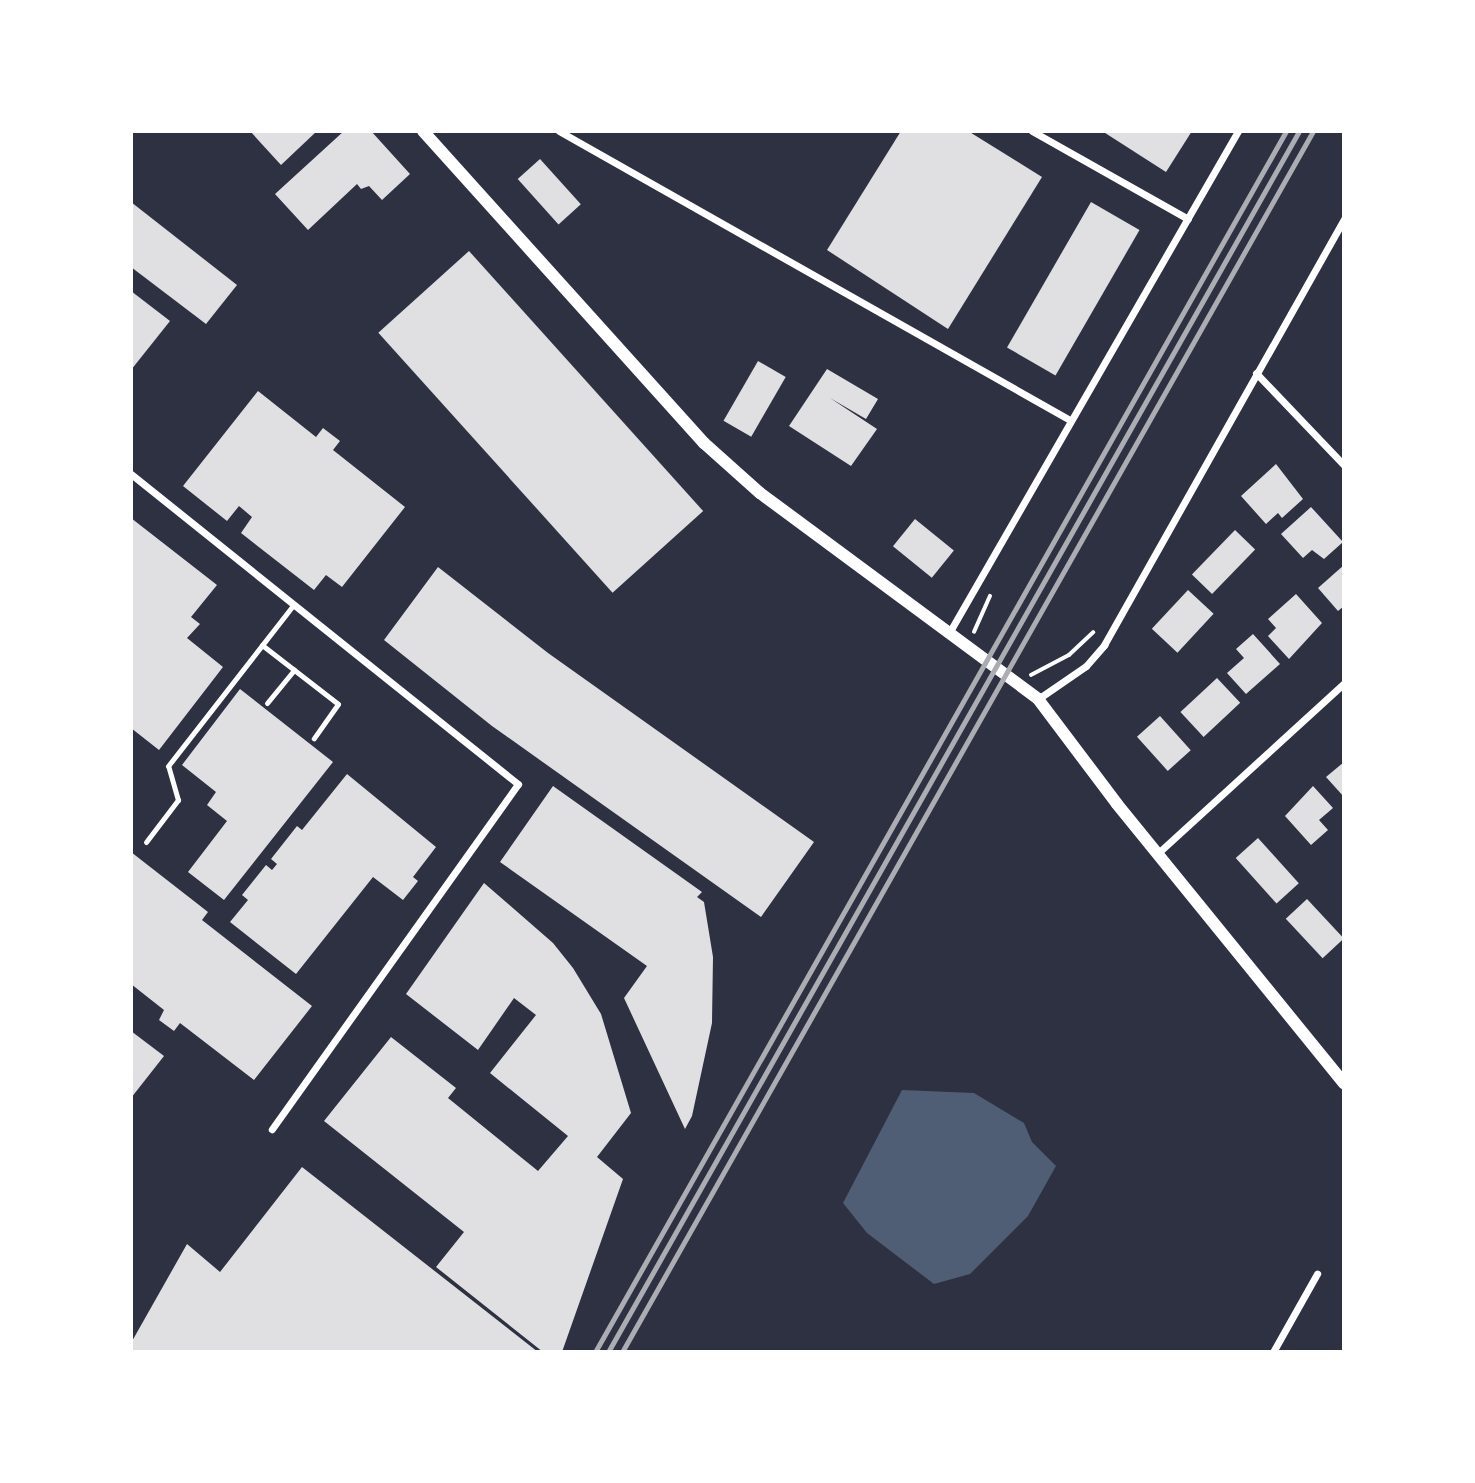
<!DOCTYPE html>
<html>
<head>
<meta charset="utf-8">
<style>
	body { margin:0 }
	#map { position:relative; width:1475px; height:1483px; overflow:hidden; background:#2d3142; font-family:Helvetica,sans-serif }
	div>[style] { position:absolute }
	.water>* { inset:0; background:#4f5d75 }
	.building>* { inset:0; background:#e0e0e3; transform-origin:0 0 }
	.path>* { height:3.5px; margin:-1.75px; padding:0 1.75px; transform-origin:1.75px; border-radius:1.75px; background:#fff }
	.service>* { height:5px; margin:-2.5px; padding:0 2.5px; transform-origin:2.5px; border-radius:2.5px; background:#fff }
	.minor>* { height:7px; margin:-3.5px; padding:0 3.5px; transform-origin:3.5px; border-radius:3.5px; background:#fff }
	.tertiary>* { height:12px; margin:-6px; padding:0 6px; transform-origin:6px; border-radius:6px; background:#fff }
	.rail>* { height:5px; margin:-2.5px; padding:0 2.5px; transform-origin:2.5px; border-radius:2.5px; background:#abadb3 }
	span { translate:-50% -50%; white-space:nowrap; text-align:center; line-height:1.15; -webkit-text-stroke:6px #fff; paint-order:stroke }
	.frame { position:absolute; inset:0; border:133px solid #fff; pointer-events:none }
</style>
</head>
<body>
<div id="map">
	<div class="water">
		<i style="clip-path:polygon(902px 1090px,974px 1093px,1024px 1123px,1032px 1142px,1056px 1166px,1028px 1216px,970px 1274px,934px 1284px,867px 1233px,843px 1203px)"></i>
	</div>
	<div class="building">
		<i style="clip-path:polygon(250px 131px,317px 131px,281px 165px)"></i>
		<i style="clip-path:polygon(344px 131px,371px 131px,410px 174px,382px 200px,369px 186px,361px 189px,357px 184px,308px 230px,275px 194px)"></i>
		<i style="clip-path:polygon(901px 131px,968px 131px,1042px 177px,948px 329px,827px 250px)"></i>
		<i style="clip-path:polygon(1102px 131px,1192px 131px,1166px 172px)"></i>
		<i style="left:540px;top:159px;width:61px;height:30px;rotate:48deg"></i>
		<i style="clip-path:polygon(131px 202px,237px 285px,206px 324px,131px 267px)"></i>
		<i style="left:1091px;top:202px;width:56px;height:168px;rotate:30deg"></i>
		<i style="left:469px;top:251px;width:350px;height:122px;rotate:48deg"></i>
		<i style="clip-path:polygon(131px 291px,170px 321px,131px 370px)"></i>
		<i style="left:758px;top:361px;width:32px;height:69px;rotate:30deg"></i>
		<i style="clip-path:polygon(827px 369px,878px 399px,866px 419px,830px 398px,877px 429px,851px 466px,789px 426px)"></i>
		<i style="clip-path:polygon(258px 391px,316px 437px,323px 428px,340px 441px,333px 450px,405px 507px,342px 587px,326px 575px,314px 590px,241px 533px,252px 517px,239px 506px,227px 521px,183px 486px)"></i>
		<i style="clip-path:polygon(1276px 464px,1303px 499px,1282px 518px,1278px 513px,1266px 524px,1241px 496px)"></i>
		<i style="clip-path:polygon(1311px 507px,1343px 542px,1324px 559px,1312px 550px,1303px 558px,1281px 534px)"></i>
		<i style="clip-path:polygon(131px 518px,217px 585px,191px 617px,200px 624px,187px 638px,223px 667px,159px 750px,131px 728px)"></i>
		<i style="left:915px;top:519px;width:50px;height:35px;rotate:39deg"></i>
		<i style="left:1235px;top:530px;width:28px;height:62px;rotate:44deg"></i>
		<i style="clip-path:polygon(1344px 565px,1344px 606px,1338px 611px,1318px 588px)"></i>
		<i style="clip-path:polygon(438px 567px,548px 653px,814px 842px,761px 917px,492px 726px,384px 640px)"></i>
		<i style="left:1188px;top:590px;width:35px;height:53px;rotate:43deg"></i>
		<i style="clip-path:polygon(1296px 594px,1322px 623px,1289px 659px,1268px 636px,1276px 628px,1268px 619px)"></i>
		<i style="clip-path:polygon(1253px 634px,1280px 664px,1246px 694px,1227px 673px,1244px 658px,1236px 649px)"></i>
		<i style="left:1217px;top:678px;width:34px;height:50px;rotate:47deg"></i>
		<i style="clip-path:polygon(240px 689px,333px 762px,224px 900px,188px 872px,227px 821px,207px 805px,216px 792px,182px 765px)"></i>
		<i style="left:1160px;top:716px;width:46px;height:31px;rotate:48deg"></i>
		<i style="clip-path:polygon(1344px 762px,1344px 797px,1326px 777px)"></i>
		<i style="clip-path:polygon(347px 774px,436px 847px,413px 877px,418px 881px,403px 900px,373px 877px,296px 974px,230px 922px,248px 900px,242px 895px,266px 865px,272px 870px,277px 864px,271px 859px,297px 826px,302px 830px)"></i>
		<i style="clip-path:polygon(553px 786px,702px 892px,697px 897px,704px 902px,713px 957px,712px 1023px,692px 1116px,685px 1129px,624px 998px,647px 966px,500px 862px)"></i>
		<i style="clip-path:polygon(1313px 786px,1333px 808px,1319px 820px,1328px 830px,1311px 845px,1285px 816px)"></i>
		<i style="left:1258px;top:838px;width:61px;height:30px;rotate:48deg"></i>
		<i style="clip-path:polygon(131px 852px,208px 912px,202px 920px,312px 1006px,254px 1080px,180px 1023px,174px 1031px,159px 1020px,164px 1010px,131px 984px)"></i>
		<i style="clip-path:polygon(484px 883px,553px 943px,573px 968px,601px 1014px,631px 1113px,597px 1157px,623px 1179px,562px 1352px,543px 1352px,436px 1267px,464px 1232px,324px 1121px,391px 1037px,456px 1088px,448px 1098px,538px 1171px,568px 1136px,490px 1073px,536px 1015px,514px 998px,478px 1050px,406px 994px)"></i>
		<i style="left:1307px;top:899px;width:54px;height:29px;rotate:47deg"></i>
		<i style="clip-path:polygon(131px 1031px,164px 1056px,131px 1098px)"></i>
		<i style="clip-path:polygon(302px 1167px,538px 1352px,131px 1352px,131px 1343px,187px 1244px,220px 1272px)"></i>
	</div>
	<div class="path">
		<i style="left:974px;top:632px;width:39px;rotate:-66deg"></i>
		<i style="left:1031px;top:675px;width:43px;rotate:-27.8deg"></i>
		<i style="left:1069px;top:655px;width:33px;rotate:-43deg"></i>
	</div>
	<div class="service">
		<i style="left:262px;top:645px;width:96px;rotate:37.8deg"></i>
		<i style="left:338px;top:704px;width:42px;rotate:125.2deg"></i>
		<i style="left:267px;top:703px;width:43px;rotate:-50.7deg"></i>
		<i style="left:146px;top:842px;width:53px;rotate:-52.7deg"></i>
		<i style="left:178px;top:800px;width:35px;rotate:-106deg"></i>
		<i style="left:168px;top:766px;width:205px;rotate:-52.1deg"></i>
	</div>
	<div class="minor">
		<i style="left:559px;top:131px;width:587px;rotate:29.49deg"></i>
		<i style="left:1032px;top:131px;width:179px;rotate:29.4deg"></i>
		<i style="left:1256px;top:373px;width:127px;rotate:46.3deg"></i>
		<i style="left:131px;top:474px;width:496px;rotate:38.7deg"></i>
		<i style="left:518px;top:784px;width:424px;rotate:125.5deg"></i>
		<i style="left:949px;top:633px;width:579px;rotate:-60.07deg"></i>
		<i style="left:1038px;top:699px;width:58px;rotate:-34.5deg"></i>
		<i style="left:1086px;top:666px;width:28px;rotate:-49deg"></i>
		<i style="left:1104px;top:645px;width:489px;rotate:-60.6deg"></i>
		<i style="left:1157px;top:854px;width:253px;rotate:-42.4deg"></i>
		<i style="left:1273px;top:1352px;width:90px;rotate:-60.6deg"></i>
	</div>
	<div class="tertiary">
		<i style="left:423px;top:131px;width:420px;rotate:48deg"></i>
		<i style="left:704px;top:443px;width:75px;rotate:41.8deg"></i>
		<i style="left:760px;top:493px;width:346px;rotate:36.5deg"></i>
		<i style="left:1038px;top:699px;width:131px;rotate:53deg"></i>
		<i style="left:1117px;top:804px;width:360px;rotate:50.9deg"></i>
	</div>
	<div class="rail">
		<i style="left:595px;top:1352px;width:1403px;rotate:-60.49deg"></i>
		<i style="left:608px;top:1352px;width:1403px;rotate:-60.49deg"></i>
		<i style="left:622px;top:1352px;width:1403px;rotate:-60.49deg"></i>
	</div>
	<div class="frame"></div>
</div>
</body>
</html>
